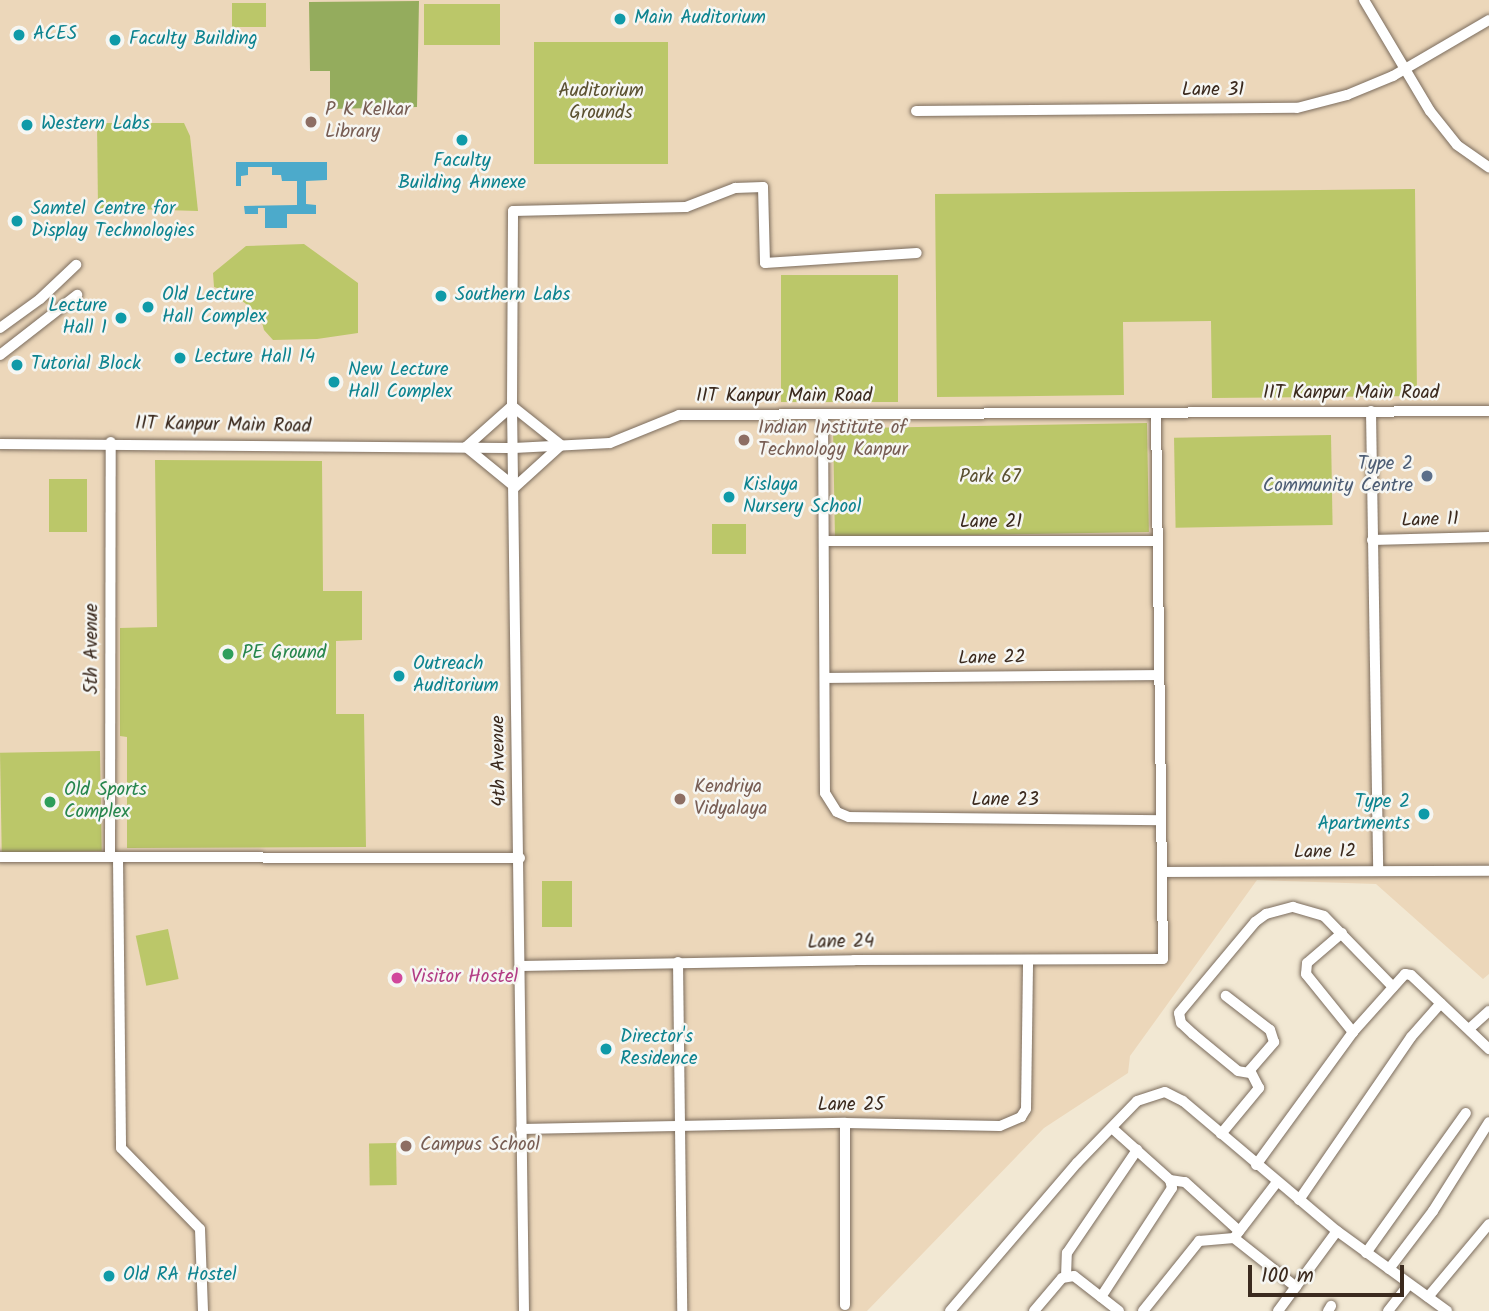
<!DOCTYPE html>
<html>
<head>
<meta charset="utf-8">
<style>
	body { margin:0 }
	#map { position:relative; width:1489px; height:1311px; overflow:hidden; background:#f2e8d3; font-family:Kalam,sans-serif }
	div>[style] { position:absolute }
	.built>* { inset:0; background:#ecd7ba }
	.green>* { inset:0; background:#bbc769; transform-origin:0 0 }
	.forest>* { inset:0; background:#94ac5d }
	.water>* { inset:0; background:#4caacb }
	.roads { filter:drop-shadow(0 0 2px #7b6c5d) drop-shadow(0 0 2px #7b6c5d) }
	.street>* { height:10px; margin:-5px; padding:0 5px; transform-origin:5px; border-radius:5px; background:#fff }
	.dots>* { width:19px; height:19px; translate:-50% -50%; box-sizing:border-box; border:4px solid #f6f6f2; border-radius:50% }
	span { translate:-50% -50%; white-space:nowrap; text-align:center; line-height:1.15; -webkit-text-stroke:5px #f6f6f2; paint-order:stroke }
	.culture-label { font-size:19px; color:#0d838f }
	.left { translate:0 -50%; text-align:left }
	.right { translate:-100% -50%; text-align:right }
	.street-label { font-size:19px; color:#3b2a1e }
	.park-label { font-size:19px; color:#5b5131 }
	.education-label { font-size:19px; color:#785e54 }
	.service-label { font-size:19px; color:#4e5e75 }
	.leisure-label { font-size:19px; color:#27864d }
	.hotel-label { font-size:19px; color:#b23c85 }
	.scale { position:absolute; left:1248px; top:1265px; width:156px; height:32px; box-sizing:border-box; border:4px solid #3b2a1e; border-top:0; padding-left:9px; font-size:21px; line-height:24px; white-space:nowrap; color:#3b2a1e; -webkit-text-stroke:5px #f6f6f2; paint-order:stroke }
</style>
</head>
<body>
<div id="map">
	<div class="built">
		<i style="clip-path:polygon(0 0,1489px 0,1489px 974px,1483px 979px,1376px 884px,1257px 880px,1130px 1056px,1128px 1073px,1044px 1128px,867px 1311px,0 1311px)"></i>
	</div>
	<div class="green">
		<i style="left:232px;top:3px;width:34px;height:24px"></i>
		<i style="left:424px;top:4px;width:76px;height:41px"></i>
		<i style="left:534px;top:42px;width:134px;height:122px"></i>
		<i style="clip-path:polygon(97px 123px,184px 123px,190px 136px,198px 211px,98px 208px)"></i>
		<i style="clip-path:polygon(1415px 189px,1417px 396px,1212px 398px,1211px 321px,1123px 322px,1124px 395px,937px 397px,935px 194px)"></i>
		<i style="clip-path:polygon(304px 244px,358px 283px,358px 333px,317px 339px,273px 340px,264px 330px,260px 315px,232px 293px,214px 287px,213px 273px,246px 246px)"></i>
		<i style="left:898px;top:275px;width:127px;height:117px;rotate:90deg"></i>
		<i style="left:1147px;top:423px;width:109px;height:314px;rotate:89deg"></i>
		<i style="left:1331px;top:435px;width:90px;height:157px;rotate:89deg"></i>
		<i style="clip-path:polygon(155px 460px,322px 461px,323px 591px,362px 591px,362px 640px,336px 641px,336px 714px,364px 714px,366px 847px,127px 848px,127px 737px,120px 736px,120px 628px,157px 627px)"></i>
		<i style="left:49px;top:479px;width:38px;height:53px"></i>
		<i style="left:746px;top:524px;width:30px;height:34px;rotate:90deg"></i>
		<i style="left:100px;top:751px;width:100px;height:100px;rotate:89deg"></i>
		<i style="left:542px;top:881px;width:30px;height:46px"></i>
		<i style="left:168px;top:929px;width:51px;height:33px;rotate:78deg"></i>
		<i style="left:396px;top:1143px;width:42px;height:27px;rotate:89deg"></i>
	</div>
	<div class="forest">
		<i style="clip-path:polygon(419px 1px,417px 107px,330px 109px,330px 71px,310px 71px,309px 2px)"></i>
	</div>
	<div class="water">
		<i style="clip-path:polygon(236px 162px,327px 162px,327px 180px,306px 181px,306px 204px,316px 205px,316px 214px,287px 214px,287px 228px,265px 228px,265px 208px,258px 208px,258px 214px,245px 214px,244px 206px,297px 205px,297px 181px,282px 181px,281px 175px,272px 175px,272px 167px,248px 167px,248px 175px,241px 176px,241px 186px,236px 186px)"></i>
	</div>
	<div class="roads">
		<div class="street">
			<i style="left:1364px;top:0;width:129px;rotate:59.3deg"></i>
			<i style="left:1430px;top:111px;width:43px;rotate:51.5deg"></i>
			<i style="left:1457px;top:145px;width:39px;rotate:35deg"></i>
			<i style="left:916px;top:111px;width:381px;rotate:-0.5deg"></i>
			<i style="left:1297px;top:108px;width:52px;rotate:-14.6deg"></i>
			<i style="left:1347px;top:95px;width:50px;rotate:-22.4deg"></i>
			<i style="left:1393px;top:76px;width:111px;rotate:-30.3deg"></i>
			<i style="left:0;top:328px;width:49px;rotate:-35.9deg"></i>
			<i style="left:40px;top:299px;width:50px;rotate:-43.4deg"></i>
			<i style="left:0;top:355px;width:98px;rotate:-37.9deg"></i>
			<i style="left:512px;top:406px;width:63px;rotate:38.5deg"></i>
			<i style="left:1371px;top:411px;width:459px;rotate:89.1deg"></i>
			<i style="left:823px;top:414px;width:379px;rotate:89.7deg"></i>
			<i style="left:825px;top:793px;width:22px;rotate:58deg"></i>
			<i style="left:837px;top:812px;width:13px;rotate:23deg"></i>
			<i style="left:849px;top:817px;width:310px;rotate:0.6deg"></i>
			<i style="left:0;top:444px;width:514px;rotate:0.45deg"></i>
			<i style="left:514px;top:448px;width:96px;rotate:-3deg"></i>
			<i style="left:610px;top:443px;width:74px;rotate:-22.1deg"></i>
			<i style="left:679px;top:415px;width:810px;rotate:-0.28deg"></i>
			<i style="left:466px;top:447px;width:63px;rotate:39.2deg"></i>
			<i style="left:515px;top:487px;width:61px;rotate:-42.3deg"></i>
			<i style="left:466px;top:447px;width:62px;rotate:-41.7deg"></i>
			<i style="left:1372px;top:540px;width:117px;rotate:-1.5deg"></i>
			<i style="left:824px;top:541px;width:334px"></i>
			<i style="left:825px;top:678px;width:334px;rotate:-0.5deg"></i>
			<i style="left:110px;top:855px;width:413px;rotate:-89.9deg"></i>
			<i style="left:0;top:857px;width:520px;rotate:0.11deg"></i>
			<i style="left:118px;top:858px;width:290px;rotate:89.4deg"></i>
			<i style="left:121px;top:1148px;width:113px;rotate:45.7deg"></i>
			<i style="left:200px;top:1229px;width:82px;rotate:87.9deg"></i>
			<i style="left:1162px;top:872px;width:327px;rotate:-0.2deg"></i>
			<i style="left:1342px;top:933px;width:46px;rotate:139.4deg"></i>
			<i style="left:1307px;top:963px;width:11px;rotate:95deg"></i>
			<i style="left:1306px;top:974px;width:75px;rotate:51deg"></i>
			<i style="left:678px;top:962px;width:349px;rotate:89.3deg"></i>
			<i style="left:520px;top:966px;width:334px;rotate:-1deg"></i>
			<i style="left:854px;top:960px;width:309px;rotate:-0.2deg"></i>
			<i style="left:1163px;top:959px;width:546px;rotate:-90.73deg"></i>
			<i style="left:1469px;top:1029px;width:27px;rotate:-42deg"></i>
			<i style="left:1250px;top:1073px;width:12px;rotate:-171deg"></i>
			<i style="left:1238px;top:1071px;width:58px;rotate:-140.6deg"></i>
			<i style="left:1193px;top:1034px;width:16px;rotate:-137deg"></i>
			<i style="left:1181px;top:1023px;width:10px;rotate:-101deg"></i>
			<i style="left:1179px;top:1013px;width:119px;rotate:-50.1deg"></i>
			<i style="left:1255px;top:922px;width:14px;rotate:-36deg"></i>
			<i style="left:1266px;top:914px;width:28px;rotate:-15deg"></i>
			<i style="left:1293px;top:907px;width:32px;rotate:16deg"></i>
			<i style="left:1324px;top:916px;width:99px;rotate:45.8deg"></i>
			<i style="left:521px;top:1129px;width:324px;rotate:-1.1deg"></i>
			<i style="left:845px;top:1123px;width:155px;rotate:1.1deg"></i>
			<i style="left:1000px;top:1126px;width:23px;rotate:-23deg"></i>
			<i style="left:1021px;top:1117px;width:9px;rotate:-58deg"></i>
			<i style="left:1026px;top:1109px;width:149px;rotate:-89.2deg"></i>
			<i style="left:1221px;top:1134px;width:60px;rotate:-50.4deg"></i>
			<i style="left:1259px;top:1088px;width:20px;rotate:-117deg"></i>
			<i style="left:1250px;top:1070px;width:37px;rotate:-49deg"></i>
			<i style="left:1274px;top:1042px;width:13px;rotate:-108deg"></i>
			<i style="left:1270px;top:1030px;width:56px;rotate:-142.3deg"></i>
			<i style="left:1256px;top:1165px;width:165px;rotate:-53.9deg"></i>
			<i style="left:1353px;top:1032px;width:78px;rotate:-48.1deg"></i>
			<i style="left:1405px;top:974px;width:6px;rotate:9deg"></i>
			<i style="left:1411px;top:975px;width:108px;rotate:43.5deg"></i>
			<i style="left:1170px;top:1180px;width:15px;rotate:8deg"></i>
			<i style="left:1185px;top:1182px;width:73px;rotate:42.2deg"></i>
			<i style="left:1299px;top:1200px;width:198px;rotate:-55.5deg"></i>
			<i style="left:1411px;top:1037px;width:45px;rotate:-48.6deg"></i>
			<i style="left:1234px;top:1238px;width:79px;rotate:38.3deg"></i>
			<i style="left:1366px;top:1253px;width:172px;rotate:-54.5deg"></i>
			<i style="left:1389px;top:1269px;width:73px;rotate:-52.8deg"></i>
			<i style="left:1433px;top:1211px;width:105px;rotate:-57.8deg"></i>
			<i style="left:1066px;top:1277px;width:24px;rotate:-88deg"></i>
			<i style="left:1067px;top:1253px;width:125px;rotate:-55.8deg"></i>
			<i style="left:1101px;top:1297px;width:130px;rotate:-56.9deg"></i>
			<i style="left:1172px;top:1188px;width:8px;rotate:-104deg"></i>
			<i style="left:1170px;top:1180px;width:78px;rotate:-138.1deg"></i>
			<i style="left:1428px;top:1297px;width:95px;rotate:-50.1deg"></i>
			<i style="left:845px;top:1305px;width:182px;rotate:-90deg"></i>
			<i style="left:524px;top:1311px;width:905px;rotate:-90.76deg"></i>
			<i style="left:512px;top:406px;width:195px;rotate:-89.7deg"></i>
			<i style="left:513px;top:211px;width:173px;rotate:-1.3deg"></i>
			<i style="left:686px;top:207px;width:53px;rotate:-21.2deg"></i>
			<i style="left:735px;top:188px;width:28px;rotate:-2deg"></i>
			<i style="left:763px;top:187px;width:76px;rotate:88.5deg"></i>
			<i style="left:765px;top:263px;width:152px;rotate:-3.8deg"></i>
			<i style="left:950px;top:1311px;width:195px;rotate:-49.4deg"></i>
			<i style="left:1077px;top:1163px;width:86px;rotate:-45.9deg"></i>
			<i style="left:1137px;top:1101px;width:29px;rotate:-18deg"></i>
			<i style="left:1165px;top:1092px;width:20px;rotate:27deg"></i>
			<i style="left:1183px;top:1101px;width:202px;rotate:40.2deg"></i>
			<i style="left:1337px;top:1231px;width:136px;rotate:36deg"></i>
			<i style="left:1034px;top:1311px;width:43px;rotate:-49.7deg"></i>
			<i style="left:1062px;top:1278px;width:12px;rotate:-9deg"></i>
			<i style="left:1074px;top:1276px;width:57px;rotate:37.9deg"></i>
			<i style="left:1143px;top:1311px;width:90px;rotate:-51.3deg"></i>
			<i style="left:1199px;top:1241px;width:35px;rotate:-5deg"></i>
			<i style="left:1234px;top:1238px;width:71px;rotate:-52.5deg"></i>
			<i style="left:1278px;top:1311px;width:99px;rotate:-53.6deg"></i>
			<i style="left:1328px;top:1311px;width:6px;rotate:-59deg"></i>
			<i style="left:1388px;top:1311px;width:34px;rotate:-52deg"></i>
		</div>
	</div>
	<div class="dots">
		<i style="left:620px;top:19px;background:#0f9aa8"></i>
		<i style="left:19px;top:35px;background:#0f9aa8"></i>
		<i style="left:115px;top:40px;background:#0f9aa8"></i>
		<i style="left:311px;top:122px;background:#8d6e63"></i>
		<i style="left:27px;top:125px;background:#0f9aa8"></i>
		<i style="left:462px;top:140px;background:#0f9aa8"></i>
		<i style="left:17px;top:221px;background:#0f9aa8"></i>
		<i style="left:441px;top:296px;background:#0f9aa8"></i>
		<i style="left:148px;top:307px;background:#0f9aa8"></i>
		<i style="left:121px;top:318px;background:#0f9aa8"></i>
		<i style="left:180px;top:358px;background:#0f9aa8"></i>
		<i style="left:17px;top:365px;background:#0f9aa8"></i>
		<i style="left:334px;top:382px;background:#0f9aa8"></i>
		<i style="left:744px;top:440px;background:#8d6e63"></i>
		<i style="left:1427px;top:476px;background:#5c6f8a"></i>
		<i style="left:729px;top:497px;background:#0f9aa8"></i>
		<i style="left:228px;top:654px;background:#2e9e5b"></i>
		<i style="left:399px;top:676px;background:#0f9aa8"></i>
		<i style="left:680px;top:799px;background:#8d6e63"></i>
		<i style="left:50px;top:802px;background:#2e9e5b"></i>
		<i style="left:1424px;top:814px;background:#0f9aa8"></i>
		<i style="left:397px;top:978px;background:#d1479c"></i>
		<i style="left:606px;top:1049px;background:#0f9aa8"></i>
		<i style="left:406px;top:1146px;background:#8d6e63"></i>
		<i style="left:109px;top:1276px;background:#0f9aa8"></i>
	</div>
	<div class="culture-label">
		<span class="left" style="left:634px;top:19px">Main Auditorium</span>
		<span class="left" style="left:33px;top:35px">ACES</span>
		<span class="left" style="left:129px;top:40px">Faculty Building</span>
		<span class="left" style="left:41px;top:125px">Western Labs</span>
		<span style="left:462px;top:173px">Faculty<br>Building Annexe</span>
		<span class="left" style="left:31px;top:221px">Samtel Centre for<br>Display Technologies</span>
		<span class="left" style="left:162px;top:307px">Old Lecture<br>Hall Complex</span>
		<span class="left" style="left:455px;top:296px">Southern Labs</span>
		<span class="right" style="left:107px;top:318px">Lecture<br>Hall 1</span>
		<span class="left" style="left:194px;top:358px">Lecture Hall 14</span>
		<span class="left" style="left:31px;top:365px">Tutorial Block</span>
		<span class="left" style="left:348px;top:382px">New Lecture<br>Hall Complex</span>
		<span class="left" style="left:743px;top:497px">Kislaya<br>Nursery School</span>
		<span class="left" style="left:413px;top:676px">Outreach<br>Auditorium</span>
		<span class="right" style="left:1410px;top:814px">Type 2<br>Apartments</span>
		<span class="left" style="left:620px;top:1049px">Director's<br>Residence</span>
		<span class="left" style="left:123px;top:1276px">Old RA Hostel</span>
	</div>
	<div class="street-label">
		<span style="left:1213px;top:91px">Lane 31</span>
		<span style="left:1351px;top:394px">IIT Kanpur Main Road</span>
		<span style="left:784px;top:397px">IIT Kanpur Main Road</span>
		<span style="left:223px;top:426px;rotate:1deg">IIT Kanpur Main Road</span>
		<span style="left:1430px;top:521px;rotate:-2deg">Lane 11</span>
		<span style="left:991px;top:523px">Lane 21</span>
		<span style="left:93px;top:649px;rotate:-90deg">5th Avenue</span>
		<span style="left:992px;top:659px;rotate:-1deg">Lane 22</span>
		<span style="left:500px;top:761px;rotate:-91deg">4th Avenue</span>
		<span style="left:1005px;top:801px">Lane 23</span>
		<span style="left:1325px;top:853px;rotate:-1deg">Lane 12</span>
		<span style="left:841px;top:943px;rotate:-1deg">Lane 24</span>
		<span style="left:851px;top:1106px">Lane 25</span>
	</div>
	<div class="park-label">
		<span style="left:601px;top:103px">Auditorium<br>Grounds</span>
		<span style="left:990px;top:478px">Park 67</span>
	</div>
	<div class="education-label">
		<span class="left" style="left:325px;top:122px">P K Kelkar<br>Library</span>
		<span class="left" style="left:758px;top:440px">Indian Institute of<br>Technology Kanpur</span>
		<span class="left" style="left:694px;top:799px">Kendriya<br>Vidyalaya</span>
		<span class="left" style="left:420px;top:1146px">Campus School</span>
	</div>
	<div class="service-label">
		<span class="right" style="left:1413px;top:476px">Type 2<br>Community Centre</span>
	</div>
	<div class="leisure-label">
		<span class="left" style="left:242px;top:654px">PE Ground</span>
		<span class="left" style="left:64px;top:802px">Old Sports<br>Complex</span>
	</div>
	<div class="hotel-label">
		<span class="left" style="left:411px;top:978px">Visitor Hostel</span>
	</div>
	<div class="scale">100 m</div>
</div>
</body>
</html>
